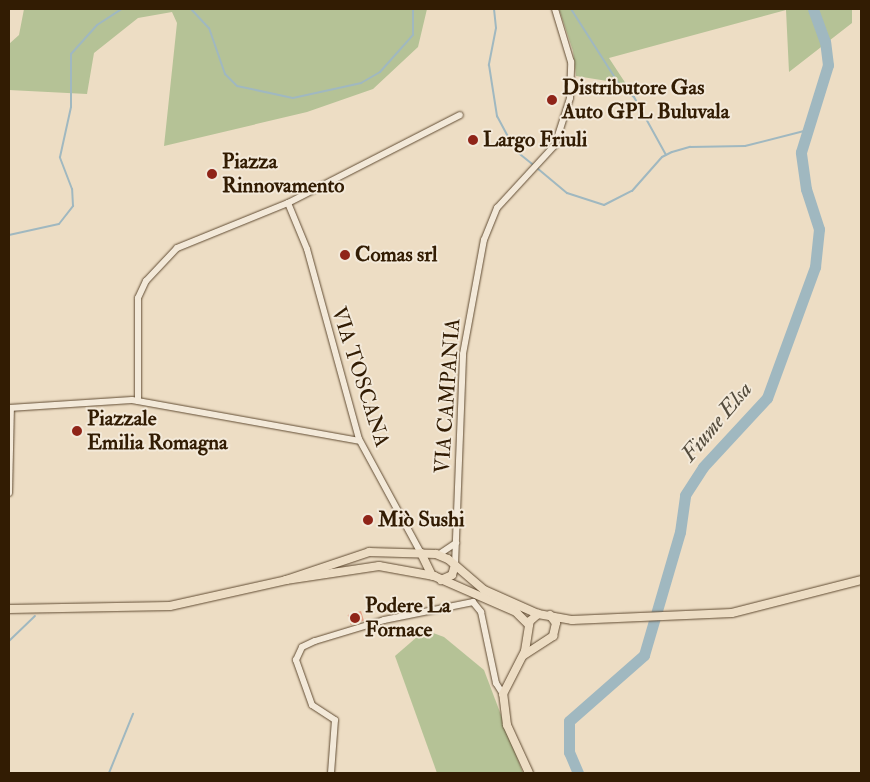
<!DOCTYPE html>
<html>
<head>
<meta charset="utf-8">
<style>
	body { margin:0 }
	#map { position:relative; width:870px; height:782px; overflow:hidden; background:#edddc4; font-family:"IM FELL Double Pica",serif }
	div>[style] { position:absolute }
	.green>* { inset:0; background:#b5c296 }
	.stream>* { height:2px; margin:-1px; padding:0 1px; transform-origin:1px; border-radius:1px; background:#a0b8c0 }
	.river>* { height:11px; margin:-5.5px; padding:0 5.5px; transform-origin:5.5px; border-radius:5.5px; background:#a0b8c0 }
	.building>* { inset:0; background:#e5a186; transform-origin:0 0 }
	.roads { filter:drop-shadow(0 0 1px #614c33) drop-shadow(0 0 1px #614c33) }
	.minor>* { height:6px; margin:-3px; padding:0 3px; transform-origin:3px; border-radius:3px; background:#f3e9d9 }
	.major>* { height:8px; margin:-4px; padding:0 4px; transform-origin:4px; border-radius:4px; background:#edddc4 }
	.dots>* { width:14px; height:14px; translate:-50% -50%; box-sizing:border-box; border:2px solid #f3e9d9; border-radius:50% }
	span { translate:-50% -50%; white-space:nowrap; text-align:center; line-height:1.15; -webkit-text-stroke:4px #f3e9d9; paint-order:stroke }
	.poi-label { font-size:21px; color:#321c03; font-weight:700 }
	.left { translate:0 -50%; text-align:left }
	.street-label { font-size:21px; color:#321c03 }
	.water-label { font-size:22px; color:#534b3c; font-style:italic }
	.frame { position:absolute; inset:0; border:10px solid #321c03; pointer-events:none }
</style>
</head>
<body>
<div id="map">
	<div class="green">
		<i style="clip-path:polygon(24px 9px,427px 9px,418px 47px,373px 89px,307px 112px,164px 146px,177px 23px,172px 12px,138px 18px,94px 53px,87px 94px,9px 90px,9px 44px,19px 35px)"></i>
		<i style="clip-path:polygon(559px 9px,852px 9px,852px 23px,789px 72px,786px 10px,609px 58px,626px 84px,576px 76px,573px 51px)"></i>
		<i style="clip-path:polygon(425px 630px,444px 637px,484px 670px,523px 773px,437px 773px,395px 656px)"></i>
	</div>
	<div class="stream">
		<i style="left:191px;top:9px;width:26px;rotate:47deg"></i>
		<i style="left:209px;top:28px;width:49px;rotate:70.8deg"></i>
		<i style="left:225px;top:74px;width:17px;rotate:45deg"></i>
		<i style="left:237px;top:86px;width:57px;rotate:12.1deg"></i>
		<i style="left:293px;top:98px;width:70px;rotate:-12.4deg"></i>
		<i style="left:361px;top:83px;width:22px;rotate:-30deg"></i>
		<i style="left:380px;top:72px;width:50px;rotate:-48.3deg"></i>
		<i style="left:413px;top:35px;width:26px;rotate:-90deg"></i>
		<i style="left:494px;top:9px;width:19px;rotate:84deg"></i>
		<i style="left:496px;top:28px;width:38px;rotate:101deg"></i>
		<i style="left:489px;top:65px;width:52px;rotate:81.1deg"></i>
		<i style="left:497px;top:116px;width:40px;rotate:62deg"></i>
		<i style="left:516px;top:151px;width:22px;rotate:39deg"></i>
		<i style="left:571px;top:9px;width:89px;rotate:57.4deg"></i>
		<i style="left:619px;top:84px;width:20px;rotate:41deg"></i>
		<i style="left:634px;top:97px;width:66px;rotate:61.1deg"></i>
		<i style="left:537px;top:168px;width:39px;rotate:40deg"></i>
		<i style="left:567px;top:193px;width:39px;rotate:18deg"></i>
		<i style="left:604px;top:205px;width:31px;rotate:-27deg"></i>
		<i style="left:632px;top:191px;width:45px;rotate:-48.6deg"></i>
		<i style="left:662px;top:157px;width:11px;rotate:-27deg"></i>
		<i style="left:672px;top:152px;width:19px;rotate:-16deg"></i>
		<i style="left:690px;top:147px;width:55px;rotate:-1deg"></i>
		<i style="left:745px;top:146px;width:61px;rotate:-14.3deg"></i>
		<i style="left:9px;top:235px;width:51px;rotate:-12.4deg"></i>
		<i style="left:59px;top:224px;width:23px;rotate:-52deg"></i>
		<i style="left:73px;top:206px;width:17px;rotate:-93deg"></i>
		<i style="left:72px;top:189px;width:34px;rotate:-111deg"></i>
		<i style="left:60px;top:157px;width:51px;rotate:-77.6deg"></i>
		<i style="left:71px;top:107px;width:53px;rotate:-90deg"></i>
		<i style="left:71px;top:54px;width:39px;rotate:-48deg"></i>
		<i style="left:97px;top:25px;width:30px;rotate:-33deg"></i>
		<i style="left:9px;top:641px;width:36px;rotate:-44deg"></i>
		<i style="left:109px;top:773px;width:64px;rotate:-67.9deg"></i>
	</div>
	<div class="river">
		<i style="left:578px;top:773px;width:23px;rotate:-113deg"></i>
		<i style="left:569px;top:752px;width:31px;rotate:-90deg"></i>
		<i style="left:569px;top:721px;width:100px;rotate:-41.3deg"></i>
		<i style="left:644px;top:655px;width:128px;rotate:-73.7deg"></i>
		<i style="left:680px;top:532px;width:37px;rotate:-82deg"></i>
		<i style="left:685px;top:495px;width:33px;rotate:-57deg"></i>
		<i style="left:703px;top:467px;width:94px;rotate:-47.2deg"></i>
		<i style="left:767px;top:398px;width:140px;rotate:-69.9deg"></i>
		<i style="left:815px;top:267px;width:38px;rotate:-84deg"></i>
		<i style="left:819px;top:229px;width:42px;rotate:-108deg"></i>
		<i style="left:806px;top:189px;width:37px;rotate:-98deg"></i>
		<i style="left:801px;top:152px;width:91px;rotate:-72.8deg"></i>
		<i style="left:828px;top:65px;width:23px;rotate:-97deg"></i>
		<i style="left:825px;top:42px;width:35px;rotate:-110deg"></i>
	</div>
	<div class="building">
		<i style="left:361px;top:611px;width:10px;height:14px;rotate:73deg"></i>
	</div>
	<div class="roads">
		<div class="minor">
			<i style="left:288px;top:203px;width:50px;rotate:67.6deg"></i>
			<i style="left:307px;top:249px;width:197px;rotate:74.7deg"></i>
			<i style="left:359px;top:439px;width:130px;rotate:61.5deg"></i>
			<i style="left:138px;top:401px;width:103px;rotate:-90deg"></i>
			<i style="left:138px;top:298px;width:19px;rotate:-65deg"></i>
			<i style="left:146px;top:281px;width:45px;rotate:-46.8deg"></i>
			<i style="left:177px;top:248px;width:120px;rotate:-22.1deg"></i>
			<i style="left:288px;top:203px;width:193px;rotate:-27.1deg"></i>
			<i style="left:9px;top:408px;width:123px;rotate:-3.7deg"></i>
			<i style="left:132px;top:400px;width:231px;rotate:10.2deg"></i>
			<i style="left:9px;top:493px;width:85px;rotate:-88.7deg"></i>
			<i style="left:438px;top:555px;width:22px;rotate:-34deg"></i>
			<i style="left:455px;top:565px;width:211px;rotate:-87.8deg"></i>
			<i style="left:463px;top:354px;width:116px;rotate:-79.6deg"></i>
			<i style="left:484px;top:240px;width:35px;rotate:-68deg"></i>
			<i style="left:497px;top:208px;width:86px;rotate:-47.4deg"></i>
			<i style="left:555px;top:145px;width:49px;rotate:-72.3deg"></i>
			<i style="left:570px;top:98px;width:36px;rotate:-88deg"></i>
			<i style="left:571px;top:62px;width:55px;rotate:-106.8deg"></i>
			<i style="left:331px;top:773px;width:53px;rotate:-85.7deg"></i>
			<i style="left:335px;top:720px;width:27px;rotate:-147deg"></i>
			<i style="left:312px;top:705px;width:48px;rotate:-109.6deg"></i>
			<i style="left:296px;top:660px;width:14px;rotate:-65deg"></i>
			<i style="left:302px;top:647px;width:14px;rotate:-25deg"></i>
			<i style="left:315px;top:641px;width:72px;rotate:-16.9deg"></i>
			<i style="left:384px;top:620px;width:91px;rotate:-11.4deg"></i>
			<i style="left:473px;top:602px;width:13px;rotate:51deg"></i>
			<i style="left:481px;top:612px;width:73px;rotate:78.1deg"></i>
			<i style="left:496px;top:683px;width:13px;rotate:58deg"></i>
		</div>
		<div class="major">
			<i style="left:421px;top:553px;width:25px;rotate:64deg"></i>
			<i style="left:286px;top:580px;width:88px;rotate:-18.6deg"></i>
			<i style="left:369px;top:552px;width:67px;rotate:1.7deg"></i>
			<i style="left:436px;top:554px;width:13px;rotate:23deg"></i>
			<i style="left:448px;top:559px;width:48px;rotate:40.7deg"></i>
			<i style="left:484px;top:590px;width:59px;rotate:24deg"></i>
			<i style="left:538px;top:614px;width:35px;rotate:10deg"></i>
			<i style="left:572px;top:620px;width:160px;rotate:-2.5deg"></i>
			<i style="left:732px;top:613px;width:133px;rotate:-14.3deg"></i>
			<i style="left:441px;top:580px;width:12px;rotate:-24deg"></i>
			<i style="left:452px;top:575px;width:10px;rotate:-73deg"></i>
			<i style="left:9px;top:609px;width:161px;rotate:-1.1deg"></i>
			<i style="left:170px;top:606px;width:119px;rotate:-12.6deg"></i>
			<i style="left:286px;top:580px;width:94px;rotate:-8.6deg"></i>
			<i style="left:379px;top:566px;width:56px;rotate:10.3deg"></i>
			<i style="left:434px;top:576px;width:90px;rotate:23.7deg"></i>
			<i style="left:516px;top:612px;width:18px;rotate:45deg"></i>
			<i style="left:524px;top:655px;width:35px;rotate:-33deg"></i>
			<i style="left:553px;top:636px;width:13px;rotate:-77deg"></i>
			<i style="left:556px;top:623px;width:10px;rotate:-127deg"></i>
			<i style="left:529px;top:773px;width:53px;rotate:-114.6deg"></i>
			<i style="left:507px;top:725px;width:31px;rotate:-97deg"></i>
			<i style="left:503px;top:694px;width:48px;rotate:-62.9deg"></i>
			<i style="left:525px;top:651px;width:30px;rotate:-81deg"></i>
			<i style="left:530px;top:621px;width:11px;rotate:-41deg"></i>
		</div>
	</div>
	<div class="dots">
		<i style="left:552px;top:100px;background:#8f2418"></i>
		<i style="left:473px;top:140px;background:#8f2418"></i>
		<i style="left:212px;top:174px;background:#8f2418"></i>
		<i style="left:345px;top:255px;background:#8f2418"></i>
		<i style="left:77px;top:431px;background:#8f2418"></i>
		<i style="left:368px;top:520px;background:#8f2418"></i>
		<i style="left:355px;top:618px;background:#8f2418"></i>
	</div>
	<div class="poi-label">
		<span class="left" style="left:562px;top:100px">Distributore Gas<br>Auto GPL Buluvala</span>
		<span class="left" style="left:483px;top:140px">Largo Friuli</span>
		<span class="left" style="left:222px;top:174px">Piazza<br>Rinnovamento</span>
		<span class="left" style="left:355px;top:255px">Comas srl</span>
		<span class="left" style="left:87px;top:431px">Piazzale<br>Emilia Romagna</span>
		<span class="left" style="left:378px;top:520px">Miò Sushi</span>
		<span class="left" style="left:365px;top:618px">Podere La<br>Fornace</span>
	</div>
	<div class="street-label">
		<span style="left:360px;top:377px;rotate:72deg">VIA TOSCANA</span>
		<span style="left:448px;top:396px;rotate:-86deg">VIA CAMPANIA</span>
	</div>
	<div class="water-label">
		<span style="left:717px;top:422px;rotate:-50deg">Fiume Elsa</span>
	</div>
	<div class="frame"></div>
</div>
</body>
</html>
